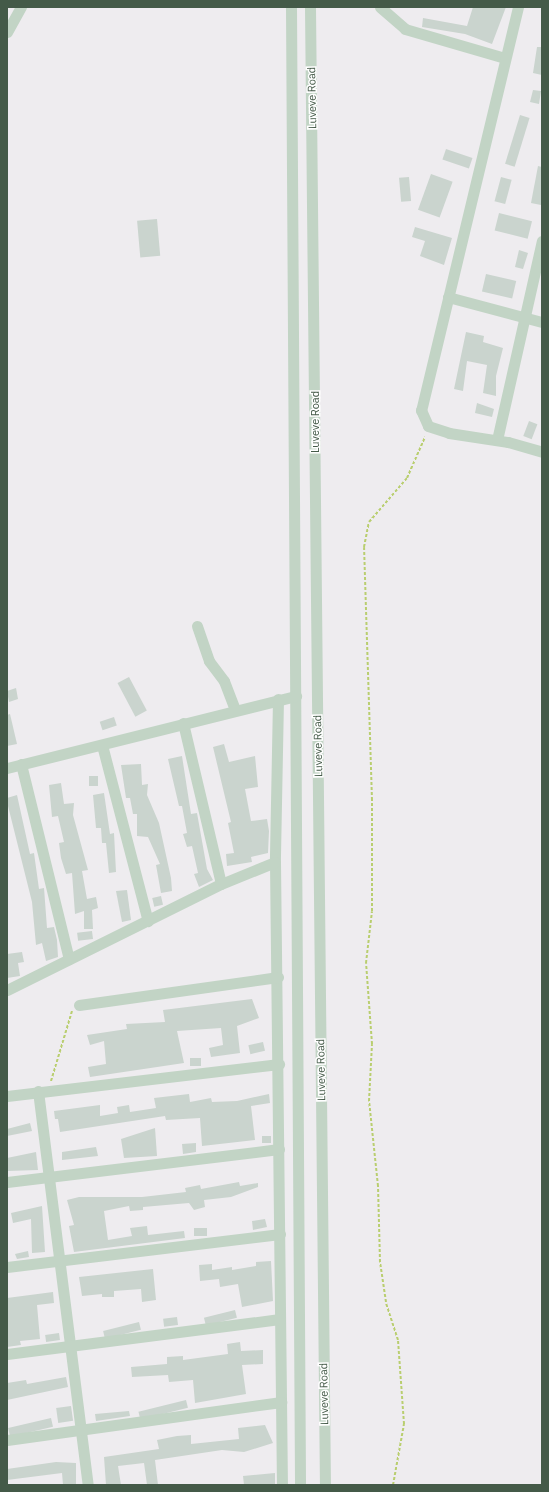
<!DOCTYPE html>
<html>
<head>
<meta charset="utf-8">
<style>
	body { margin:0 }
	#map { position:relative; width:549px; height:1492px; overflow:hidden; background:#eeecef; font-family:"IBM Plex Sans",sans-serif }
	div>[style] { position:absolute }
	.building>* { inset:0; background:#cad4ce; transform-origin:0 0 }
	.path>* { height:2px; margin-top:-1px; transform-origin:0; background:repeating-linear-gradient(90deg,#b9ce6f 0 3px,transparent 0 5px) }
	.minor>* { height:11px; margin:-5.5px; padding:0 5.5px; transform-origin:5.5px; border-radius:5.5px; background:#c2d4c5 }
	span { translate:-50% -50%; white-space:nowrap; text-align:center; line-height:1.15; -webkit-text-stroke:3px #fff; paint-order:stroke }
	.street-label { font-size:11px; color:#445a48 }
	.frame { position:absolute; inset:0; border:8px solid #445a48; pointer-events:none }
</style>
</head>
<body>
<div id="map">
	<div class="building">
		<i style="clip-path:polygon(473px 7px,506px 7px,492px 44px,465px 34px,422px 27px,423px 18px,467px 26px)"></i>
		<i style="clip-path:polygon(537px 47px,542px 47px,542px 75px,533px 73px)"></i>
		<i style="clip-path:polygon(533px 90px,541px 91px,539px 104px,530px 102px)"></i>
		<i style="left:520px;top:115px;width:10px;height:51px;rotate:17deg"></i>
		<i style="left:446px;top:149px;width:28px;height:11px;rotate:19deg"></i>
		<i style="clip-path:polygon(538px 166px,542px 167px,541px 205px,531px 203px)"></i>
		<i style="left:431px;top:174px;width:23px;height:38px;rotate:20deg"></i>
		<i style="left:409px;top:177px;width:24px;height:10px;rotate:85deg"></i>
		<i style="left:501px;top:177px;width:11px;height:25px;rotate:15deg"></i>
		<i style="left:499px;top:213px;width:34px;height:18px;rotate:14deg"></i>
		<i style="left:157px;top:219px;width:37px;height:20px;rotate:85deg"></i>
		<i style="clip-path:polygon(415px 227px,452px 238px,444px 265px,420px 256px,425px 241px,412px 237px)"></i>
		<i style="clip-path:polygon(519px 250px,528px 253px,523px 269px,515px 267px)"></i>
		<i style="left:486px;top:274px;width:31px;height:18px;rotate:13deg"></i>
		<i style="clip-path:polygon(466px 332px,484px 336px,483px 342px,503px 348px,496px 376px,496px 396px,483px 393px,487px 365px,467px 361px,463px 391px,454px 389px)"></i>
		<i style="clip-path:polygon(477px 403px,494px 409px,492px 417px,475px 413px)"></i>
		<i style="left:529px;top:421px;width:9px;height:16px;rotate:21deg"></i>
		<i style="left:129px;top:677px;width:38px;height:13px;rotate:62deg"></i>
		<i style="clip-path:polygon(16px 688px,18px 699px,9px 702px,7px 691px)"></i>
		<i style="clip-path:polygon(10px 714px,17px 744px,7px 746px,7px 715px)"></i>
		<i style="left:114px;top:717px;width:9px;height:15px;rotate:72deg"></i>
		<i style="clip-path:polygon(224px 744px,229px 762px,255px 756px,258px 787px,245px 789px,251px 821px,267px 819px,269px 831px,268px 853px,251px 857px,252px 862px,227px 866px,226px 854px,234px 853px,228px 823px,231px 822px,213px 747px)"></i>
		<i style="clip-path:polygon(182px 756px,191px 814px,197px 813px,207px 869px,213px 880px,199px 887px,194px 874px,198px 873px,192px 846px,187px 847px,183px 834px,187px 833px,182px 806px,179px 806px,168px 759px)"></i>
		<i style="clip-path:polygon(141px 764px,142px 785px,148px 784px,147px 795px,159px 823px,171px 878px,172px 891px,161px 893px,156px 865px,160px 864px,148px 837px,137px 836px,137px 814px,133px 814px,130px 798px,126px 798px,121px 765px)"></i>
		<i style="left:89px;top:776px;width:9px;height:10px"></i>
		<i style="clip-path:polygon(61px 783px,64px 804px,74px 803px,73px 815px,88px 870px,82px 871px,87px 899px,96px 897px,98px 908px,92px 910px,93px 929px,84px 929px,84px 911px,75px 914px,72px 873px,66px 874px,61px 858px,59px 843px,64px 842px,58px 816px,52px 817px,49px 785px)"></i>
		<i style="clip-path:polygon(104px 793px,110px 834px,114px 833px,116px 872px,109px 873px,106px 843px,102px 843px,101px 828px,96px 828px,93px 795px)"></i>
		<i style="clip-path:polygon(17px 795px,30px 854px,34px 853px,39px 889px,44px 888px,47px 928px,54px 927px,57px 940px,58px 957px,46px 961px,42px 943px,36px 945px,32px 902px,7px 802px,7px 798px)"></i>
		<i style="clip-path:polygon(127px 890px,131px 920px,122px 922px,116px 891px)"></i>
		<i style="left:161px;top:896px;width:9px;height:9px;rotate:77deg"></i>
		<i style="left:92px;top:931px;width:8px;height:15px;rotate:83deg"></i>
		<i style="clip-path:polygon(22px 952px,24px 962px,18px 963px,20px 976px,7px 978px,7px 954px)"></i>
		<i style="clip-path:polygon(252px 999px,259px 1018px,237px 1026px,240px 1053px,211px 1057px,209px 1048px,223px 1045px,221px 1028px,177px 1031px,184px 1063px,90px 1077px,88px 1067px,106px 1064px,104px 1041px,90px 1045px,87px 1035px,127px 1029px,126px 1024px,165px 1022px,163px 1010px)"></i>
		<i style="left:263px;top:1042px;width:9px;height:15px;rotate:77deg"></i>
		<i style="left:201px;top:1058px;width:8px;height:11px;rotate:90deg"></i>
		<i style="clip-path:polygon(189px 1094px,190px 1102px,211px 1098px,212px 1102px,237px 1101px,269px 1094px,270px 1103px,251px 1106px,255px 1140px,202px 1146px,200px 1118px,166px 1120px,165px 1116px,60px 1132px,58px 1119px,55px 1119px,54px 1111px,100px 1105px,100px 1116px,118px 1113px,117px 1107px,129px 1105px,130px 1112px,156px 1108px,154px 1098px)"></i>
		<i style="clip-path:polygon(30px 1123px,32px 1131px,7px 1136px,7px 1129px)"></i>
		<i style="clip-path:polygon(155px 1128px,157px 1156px,124px 1158px,121px 1139px)"></i>
		<i style="left:271px;top:1136px;width:7px;height:9px;rotate:90deg"></i>
		<i style="clip-path:polygon(196px 1143px,196px 1152px,183px 1154px,182px 1144px)"></i>
		<i style="clip-path:polygon(96px 1147px,98px 1156px,62px 1160px,62px 1152px)"></i>
		<i style="clip-path:polygon(36px 1152px,38px 1170px,7px 1171px,7px 1158px)"></i>
		<i style="clip-path:polygon(239px 1182px,240px 1186px,258px 1183px,258px 1187px,231px 1197px,204px 1200px,205px 1207px,194px 1210px,189px 1203px,143px 1207px,143px 1210px,130px 1211px,129px 1206px,104px 1211px,108px 1240px,132px 1236px,130px 1228px,147px 1226px,148px 1235px,184px 1231px,185px 1238px,74px 1252px,69px 1226px,74px 1225px,67px 1200px,79px 1197px,142px 1197px,186px 1192px,185px 1188px,200px 1185px,201px 1189px)"></i>
		<i style="clip-path:polygon(42px 1206px,45px 1252px,32px 1253px,31px 1219px,13px 1223px,11px 1213px)"></i>
		<i style="clip-path:polygon(265px 1219px,267px 1227px,253px 1230px,252px 1221px)"></i>
		<i style="left:207px;top:1228px;width:8px;height:13px;rotate:90deg"></i>
		<i style="clip-path:polygon(28px 1251px,29px 1257px,17px 1259px,15px 1254px)"></i>
		<i style="clip-path:polygon(271px 1261px,273px 1301px,242px 1307px,238px 1284px,220px 1287px,219px 1279px,200px 1281px,199px 1265px,212px 1264px,212px 1270px,232px 1267px,232px 1270px,256px 1266px,256px 1262px)"></i>
		<i style="clip-path:polygon(153px 1269px,156px 1300px,142px 1302px,141px 1289px,114px 1291px,114px 1297px,102px 1297px,102px 1294px,82px 1296px,79px 1277px)"></i>
		<i style="clip-path:polygon(53px 1292px,54px 1303px,37px 1305px,40px 1339px,20px 1341px,21px 1345px,7px 1347px,7px 1298px)"></i>
		<i style="left:235px;top:1310px;width:8px;height:32px;rotate:76deg"></i>
		<i style="left:177px;top:1317px;width:8px;height:14px;rotate:83deg"></i>
		<i style="left:139px;top:1322px;width:8px;height:37px;rotate:76deg"></i>
		<i style="left:59px;top:1333px;width:7px;height:14px;rotate:82deg"></i>
		<i style="clip-path:polygon(240px 1342px,241px 1351px,263px 1350px,263px 1364px,242px 1365px,246px 1394px,195px 1403px,193px 1380px,169px 1382px,168px 1375px,132px 1377px,131px 1367px,167px 1364px,167px 1357px,183px 1356px,183px 1360px,228px 1354px,227px 1344px)"></i>
		<i style="clip-path:polygon(66px 1377px,68px 1387px,7px 1400px,7px 1383px,26px 1380px,27px 1384px)"></i>
		<i style="left:186px;top:1400px;width:8px;height:49px;rotate:76deg"></i>
		<i style="left:71px;top:1406px;width:15px;height:15px;rotate:82deg"></i>
		<i style="clip-path:polygon(129px 1411px,130px 1416px,96px 1421px,95px 1414px)"></i>
		<i style="left:51px;top:1418px;width:9px;height:44px;rotate:77deg"></i>
		<i style="clip-path:polygon(265px 1425px,273px 1443px,244px 1452px,222px 1450px,155px 1460px,158px 1485px,147px 1485px,144px 1463px,118px 1466px,121px 1485px,106px 1485px,104px 1457px,159px 1449px,157px 1440px,177px 1436px,191px 1435px,191px 1444px,239px 1439px,238px 1428px)"></i>
		<i style="clip-path:polygon(56px 1462px,76px 1463px,76px 1485px,63px 1485px,62px 1473px,7px 1480px,7px 1469px)"></i>
		<i style="clip-path:polygon(275px 1473px,275px 1484px,244px 1485px,243px 1476px)"></i>
	</div>
	<div class="path">
		<i style="left:51px;top:1081px;width:73px;rotate:-73.3deg"></i>
		<i style="left:393px;top:1485px;width:62px;rotate:-79.8deg"></i>
		<i style="left:404px;top:1424px;width:84px;rotate:-94.1deg"></i>
		<i style="left:398px;top:1340px;width:40px;rotate:-108deg"></i>
		<i style="left:386px;top:1302px;width:40px;rotate:-98.5deg"></i>
		<i style="left:380px;top:1262px;width:76px;rotate:-91.5deg"></i>
		<i style="left:378px;top:1186px;width:85px;rotate:-96deg"></i>
		<i style="left:369px;top:1101px;width:57px;rotate:-87deg"></i>
		<i style="left:372px;top:1044px;width:81px;rotate:-94.2deg"></i>
		<i style="left:366px;top:963px;width:52px;rotate:-83.4deg"></i>
		<i style="left:372px;top:911px;width:111px;rotate:-90deg"></i>
		<i style="left:372px;top:800px;width:253px;rotate:-91.8deg"></i>
		<i style="left:364px;top:547px;width:25px;rotate:-79deg"></i>
		<i style="left:369px;top:522px;width:58px;rotate:-49.2deg"></i>
		<i style="left:407px;top:478px;width:45px;rotate:-66.3deg"></i>
	</div>
	<div class="minor">
		<i style="left:291px;top:7px;width:1478px;rotate:89.65deg"></i>
		<i style="left:310px;top:7px;width:1478px;rotate:89.42deg"></i>
		<i style="left:380px;top:7px;width:33px;rotate:41deg"></i>
		<i style="left:405px;top:29px;width:104px;rotate:16.2deg"></i>
		<i style="left:518px;top:7px;width:415px;rotate:103.5deg"></i>
		<i style="left:421px;top:410px;width:17px;rotate:66deg"></i>
		<i style="left:428px;top:426px;width:22px;rotate:18deg"></i>
		<i style="left:449px;top:433px;width:60px;rotate:8.7deg"></i>
		<i style="left:508px;top:442px;width:35px;rotate:16deg"></i>
		<i style="left:7px;top:32px;width:29px;rotate:-61deg"></i>
		<i style="left:448px;top:297px;width:97px;rotate:14.9deg"></i>
		<i style="left:497px;top:440px;width:204px;rotate:-77.3deg"></i>
		<i style="left:197px;top:626px;width:37px;rotate:71deg"></i>
		<i style="left:209px;top:661px;width:25px;rotate:53deg"></i>
		<i style="left:224px;top:681px;width:31px;rotate:69deg"></i>
		<i style="left:278px;top:699px;width:163px;rotate:91.1deg"></i>
		<i style="left:275px;top:862px;width:623px;rotate:89.36deg"></i>
		<i style="left:183px;top:723px;width:165px;rotate:76.7deg"></i>
		<i style="left:102px;top:745px;width:182px;rotate:75.4deg"></i>
		<i style="left:21px;top:764px;width:201px;rotate:76.2deg"></i>
		<i style="left:7px;top:768px;width:298px;rotate:-14deg"></i>
		<i style="left:7px;top:990px;width:239px;rotate:-26.4deg"></i>
		<i style="left:221px;top:884px;width:58px;rotate:-22.2deg"></i>
		<i style="left:79px;top:1005px;width:201px;rotate:-8deg"></i>
		<i style="left:38px;top:1091px;width:397px;rotate:82.8deg"></i>
		<i style="left:7px;top:1096px;width:274px;rotate:-6.7deg"></i>
		<i style="left:7px;top:1182px;width:274px;rotate:-6.9deg"></i>
		<i style="left:7px;top:1267px;width:275px;rotate:-6.9deg"></i>
		<i style="left:7px;top:1354px;width:275px;rotate:-7.3deg"></i>
		<i style="left:7px;top:1440px;width:277px;rotate:-7.9deg"></i>
	</div>
	<div class="street-label">
		<span style="left:312px;top:98px;rotate:-91deg">Luveve Road</span>
		<span style="left:315px;top:422px;rotate:-90deg">Luveve Road</span>
		<span style="left:318px;top:746px;rotate:-91deg">Luveve Road</span>
		<span style="left:321px;top:1070px;rotate:-91deg">Luveve Road</span>
		<span style="left:324px;top:1394px;rotate:-91deg">Luveve Road</span>
	</div>
	<div class="frame"></div>
</div>
</body>
</html>
